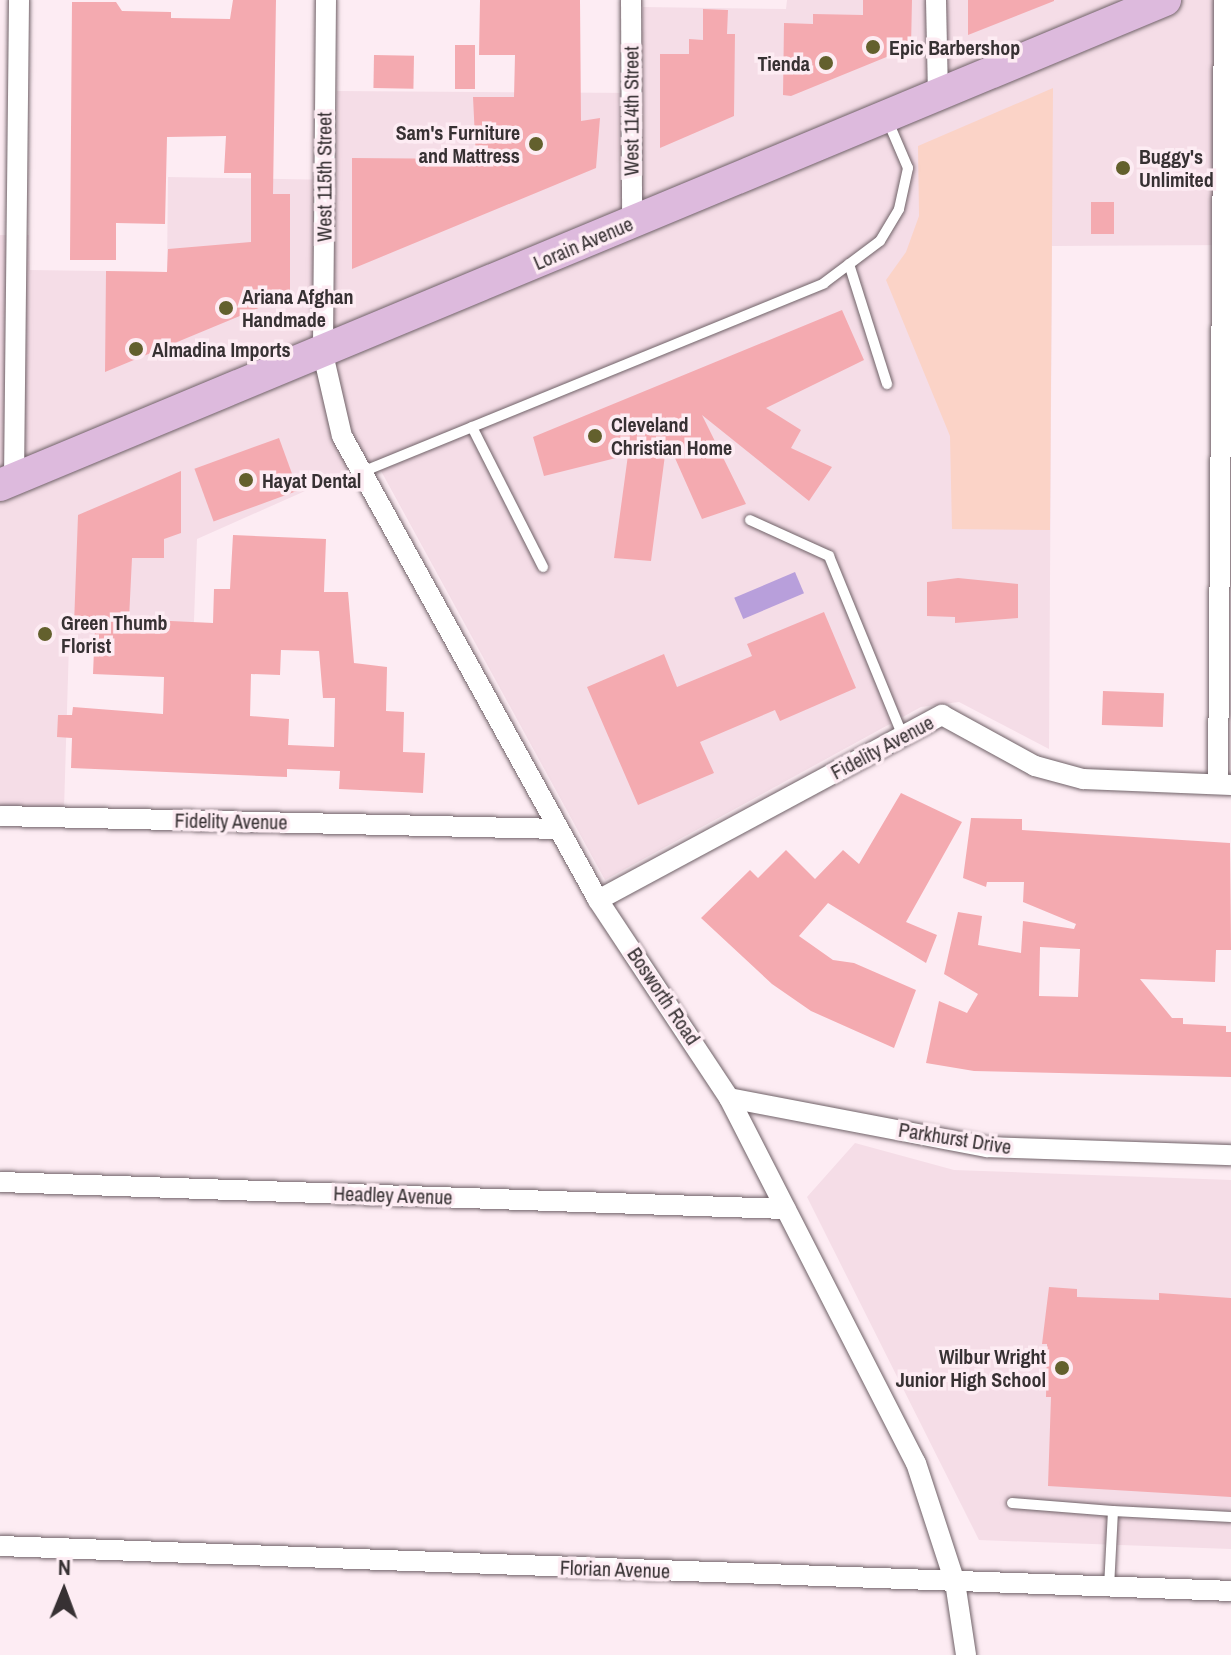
<!DOCTYPE html>
<html>
<head>
<meta charset="utf-8">
<style>
	body { margin:0 }
	#map { position:relative; width:1231px; height:1655px; overflow:hidden; background:#fdecf3; font-family:"Archivo Narrow",sans-serif }
	div>[style] { position:absolute }
	.built>* { inset:0; background:#f5dde7 }
	.green>* { inset:0; background:#fbd3c7 }
	.water>* { inset:0; background:#b89fdb; transform-origin:0 0 }
	.building>* { inset:0; background:#f4aab0; transform-origin:0 0 }
	.roads { filter:drop-shadow(0 0 2px #706268) drop-shadow(0 0 2px #706268) }
	.service>* { height:10px; margin:-5px; padding:0 5px; transform-origin:5px; border-radius:5px; background:#fff }
	.minor>* { height:20px; margin:-10px; padding:0 10px; transform-origin:10px; border-radius:10px; background:#fff }
	.primary>* { height:32px; margin:-16px; padding:0 16px; transform-origin:16px; border-radius:16px; background:#ddbadd }
	.dots>* { width:22px; height:22px; translate:-50% -50%; box-sizing:border-box; border:4px solid #fdecf3; border-radius:50% }
	span { translate:-50% -50%; white-space:nowrap; text-align:center; line-height:1.15; -webkit-text-stroke:7px #fdecf3; paint-order:stroke }
	.poi-label { font-size:20px; color:#373133; font-weight:700 }
	.left { translate:0 -50%; text-align:left }
	.right { translate:-100% -50%; text-align:right }
	.street-label { font-size:20px; color:#373133 }
	.north { position:absolute; left:24px; top:1551px; width:80px; height:80px; -webkit-text-stroke:6px #fdecf3; paint-order:stroke; rotate:1deg; font-size:22px; font-weight:700; line-height:32px; text-align:center; color:#373133 }
	.north::after { content:''; display:block; margin:auto; width:28px; height:36px; background:#373133; clip-path:polygon(50% 0,100% 100%,50% 72%,0 100%) }
</style>
</head>
<body>
<div id="map">
	<div class="built">
		<i style="clip-path:polygon(787px 0,1231px 0,1231px 245px,1052px 246px,1049px 749px,959px 702px,921px 707px,605px 880px,375px 460px,197px 539px,193px 647px,69px 644px,64px 809px,0 806px,0 235px,29px 235px,30px 270px,167px 272px,168px 177px,336px 180px,337px 91px,640px 93px,643px 7px,786px 9px)"></i>
		<i style="clip-path:polygon(855px 1143px,954px 1170px,1231px 1180px,1231px 1549px,979px 1540px,807px 1197px)"></i>
	</div>
	<div class="green">
		<i style="clip-path:polygon(1053px 88px,1050px 530px,952px 529px,950px 436px,886px 280px,906px 252px,919px 216px,918px 146px)"></i>
	</div>
	<div class="water">
		<i style="left:795px;top:572px;width:23px;height:66px;rotate:67deg"></i>
	</div>
	<div class="building">
		<i style="clip-path:polygon(233px 0,276px 0,273px 194px,290px 194px,290px 295px,105px 372px,106px 271px,167px 272px,168px 249px,251px 242px,251px 173px,224px 173px,226px 136px,167px 137px,165px 224px,116px 223px,116px 260px,70px 260px,72px 2px,116px 2px,122px 11px,171px 12px,171px 18px,230px 19px)"></i>
		<i style="clip-path:polygon(480px 0,580px 0,581px 121px,600px 118px,596px 168px,352px 269px,352px 158px,476px 159px,473px 97px,514px 97px,515px 55px,479px 55px)"></i>
		<i style="clip-path:polygon(863px 0,912px 0,911px 47px,791px 96px,783px 95px,784px 23px,813px 24px,813px 14px,863px 15px)"></i>
		<i style="clip-path:polygon(968px 0,1054px 0,1054px 1px,968px 35px)"></i>
		<i style="clip-path:polygon(703px 9px,728px 10px,727px 34px,735px 34px,734px 116px,660px 148px,660px 54px,689px 54px,689px 39px,703px 40px)"></i>
		<i style="left:455px;top:45px;width:20px;height:44px"></i>
		<i style="left:374px;top:55px;width:40px;height:33px;rotate:1deg"></i>
		<i style="left:1091px;top:202px;width:23px;height:32px"></i>
		<i style="clip-path:polygon(842px 310px,864px 360px,766px 408px,801px 430px,791px 448px,832px 467px,809px 501px,702px 415px,746px 504px,702px 519px,667px 440px,651px 561px,614px 558px,628px 455px,544px 476px,533px 437px)"></i>
		<i style="left:279px;top:438px;width:56px;height:90px;rotate:70deg"></i>
		<i style="clip-path:polygon(evenodd,181px 471px,181px 533px,164px 539px,164px 558px,132px 558px,129px 619px,213px 623px,214px 589px,230px 589px,233px 535px,326px 539px,324px 592px,348px 592px,354px 663px,387px 667px,386px 711px,404px 712px,403px 752px,425px 753px,423px 793px,339px 789px,340px 771px,287px 769px,287px 777px,71px 768px,72px 738px,57px 737px,58px 715px,72px 715px,73px 707px,163px 714px,164px 677px,93px 674px,95px 626px,74px 625px,78px 515px,181px 471px,281px 650px,319px 651px,323px 698px,335px 698px,334px 747px,288px 745px,289px 719px,250px 716px,251px 674px,280px 675px,281px 650px)"></i>
		<i style="clip-path:polygon(958px 578px,1018px 584px,1018px 618px,955px 623px,955px 617px,927px 616px,927px 582px)"></i>
		<i style="clip-path:polygon(824px 612px,856px 688px,780px 721px,775px 710px,700px 742px,714px 773px,638px 805px,587px 687px,664px 654px,677px 687px,752px 656px,747px 644px)"></i>
		<i style="left:1103px;top:691px;width:61px;height:34px;rotate:2deg"></i>
		<i style="clip-path:polygon(901px 793px,962px 822px,906px 922px,937px 935px,926px 963px,828px 903px,799px 936px,833px 960px,854px 963px,916px 990px,894px 1048px,811px 1011px,772px 984px,701px 918px,750px 870px,758px 878px,786px 850px,815px 879px,843px 850px,859px 864px)"></i>
		<i style="clip-path:polygon(evenodd,971px 818px,1022px 819px,1022px 830px,1230px 843px,1231px 950px,1216px 950px,1215px 982px,1140px 979px,1172px 1018px,1183px 1018px,1183px 1024px,1226px 1026px,1226px 1032px,1231px 1032px,1231px 1077px,974px 1071px,926px 1063px,939px 1001px,967px 1013px,978px 994px,944px 974px,958px 912px,982px 916px,978px 945px,1021px 953px,1023px 921px,1074px 929px,1076px 924px,1023px 902px,1024px 882px,987px 882px,986px 887px,963px 878px,971px 818px,1040px 947px,1080px 949px,1078px 997px,1039px 996px,1040px 947px)"></i>
		<i style="clip-path:polygon(1049px 1287px,1077px 1289px,1077px 1297px,1159px 1300px,1159px 1293px,1231px 1298px,1231px 1497px,1048px 1486px,1051px 1397px,1046px 1397px,1047px 1344px,1042px 1344px)"></i>
	</div>
	<div class="roads">
		<div class="service">
			<i style="left:849px;top:264px;width:126px;rotate:72.4deg"></i>
			<i style="left:472px;top:427px;width:157px;rotate:63.1deg"></i>
			<i style="left:362px;top:472px;width:499px;rotate:-22.2deg"></i>
			<i style="left:824px;top:283px;width:70px;rotate:-36.9deg"></i>
			<i style="left:880px;top:241px;width:37px;rotate:-59deg"></i>
			<i style="left:899px;top:209px;width:42px;rotate:-77.6deg"></i>
			<i style="left:908px;top:168px;width:53px;rotate:-113.2deg"></i>
			<i style="left:750px;top:520px;width:87px;rotate:24.5deg"></i>
			<i style="left:829px;top:556px;width:195px;rotate:67.7deg"></i>
			<i style="left:1012px;top:1503px;width:101px;rotate:4.5deg"></i>
			<i style="left:1113px;top:1511px;width:76px;rotate:93deg"></i>
			<i style="left:1113px;top:1511px;width:118px;rotate:2.9deg"></i>
		</div>
		<div class="minor">
			<i style="left:326px;top:0;width:354px;rotate:90.5deg"></i>
			<i style="left:323px;top:354px;width:84px;rotate:77deg"></i>
			<i style="left:342px;top:436px;width:530px;rotate:61.11deg"></i>
			<i style="left:598px;top:900px;width:237px;rotate:56.5deg"></i>
			<i style="left:729px;top:1098px;width:410px;rotate:62.9deg"></i>
			<i style="left:916px;top:1463px;width:125px;rotate:71.9deg"></i>
			<i style="left:955px;top:1582px;width:74px;rotate:81.4deg"></i>
			<i style="left:631px;top:0;width:222px;rotate:89.7deg"></i>
			<i style="left:936px;top:0;width:96px;rotate:88.8deg"></i>
			<i style="left:14px;top:479px;width:479px;rotate:-89.4deg"></i>
			<i style="left:1218px;top:784px;width:784px;rotate:-89.56deg"></i>
			<i style="left:0;top:816px;width:558px;rotate:1.33deg"></i>
			<i style="left:598px;top:900px;width:391px;rotate:-28.3deg"></i>
			<i style="left:942px;top:715px;width:106px;rotate:28.7deg"></i>
			<i style="left:1035px;top:766px;width:50px;rotate:15.2deg"></i>
			<i style="left:1083px;top:779px;width:148px;rotate:2.3deg"></i>
			<i style="left:729px;top:1098px;width:263px;rotate:10.8deg"></i>
			<i style="left:987px;top:1147px;width:244px;rotate:1.9deg"></i>
			<i style="left:0;top:1182px;width:786px;rotate:1.97deg"></i>
			<i style="left:0;top:1546px;width:1232px;rotate:2.09deg"></i>
		</div>
		<div class="primary">
			<i style="left:0;top:485px;width:1262px;rotate:-22.6deg"></i>
		</div>
	</div>
	<div class="dots">
		<i style="left:873px;top:47px;background:#63602d"></i>
		<i style="left:826px;top:63px;background:#63602d"></i>
		<i style="left:536px;top:144px;background:#63602d"></i>
		<i style="left:1123px;top:168px;background:#63602d"></i>
		<i style="left:226px;top:308px;background:#63602d"></i>
		<i style="left:136px;top:349px;background:#63602d"></i>
		<i style="left:595px;top:436px;background:#63602d"></i>
		<i style="left:246px;top:480px;background:#63602d"></i>
		<i style="left:45px;top:634px;background:#63602d"></i>
		<i style="left:1062px;top:1368px;background:#63602d"></i>
	</div>
	<div class="poi-label">
		<span class="left" style="left:889px;top:47px">Epic Barbershop</span>
		<span class="right" style="left:810px;top:63px">Tienda</span>
		<span class="right" style="left:520px;top:144px">Sam's Furniture<br>and Mattress</span>
		<span class="left" style="left:1139px;top:168px">Buggy's<br>Unlimited</span>
		<span class="left" style="left:242px;top:308px">Ariana Afghan<br>Handmade</span>
		<span class="left" style="left:152px;top:349px">Almadina Imports</span>
		<span class="left" style="left:611px;top:436px">Cleveland<br>Christian Home</span>
		<span class="left" style="left:262px;top:480px">Hayat Dental</span>
		<span class="left" style="left:61px;top:634px">Green Thumb<br>Florist</span>
		<span class="right" style="left:1046px;top:1368px">Wilbur Wright<br>Junior High School</span>
	</div>
	<div class="street-label">
		<span style="left:631px;top:111px;rotate:-90deg">West 114th Street</span>
		<span style="left:324px;top:177px;rotate:-90deg">West 115th Street</span>
		<span style="left:583px;top:243px;rotate:-23deg">Lorain Avenue</span>
		<span style="left:882px;top:747px;rotate:-28deg">Fidelity Avenue</span>
		<span style="left:231px;top:821px;rotate:1deg">Fidelity Avenue</span>
		<span style="left:664px;top:996px;rotate:56deg">Bosworth Road</span>
		<span style="left:955px;top:1138px;rotate:9deg">Parkhurst Drive</span>
		<span style="left:393px;top:1195px;rotate:2deg">Headley Avenue</span>
		<span style="left:615px;top:1569px;rotate:2deg">Florian Avenue</span>
	</div>
	<div class="north">N</div>
</div>
</body>
</html>
